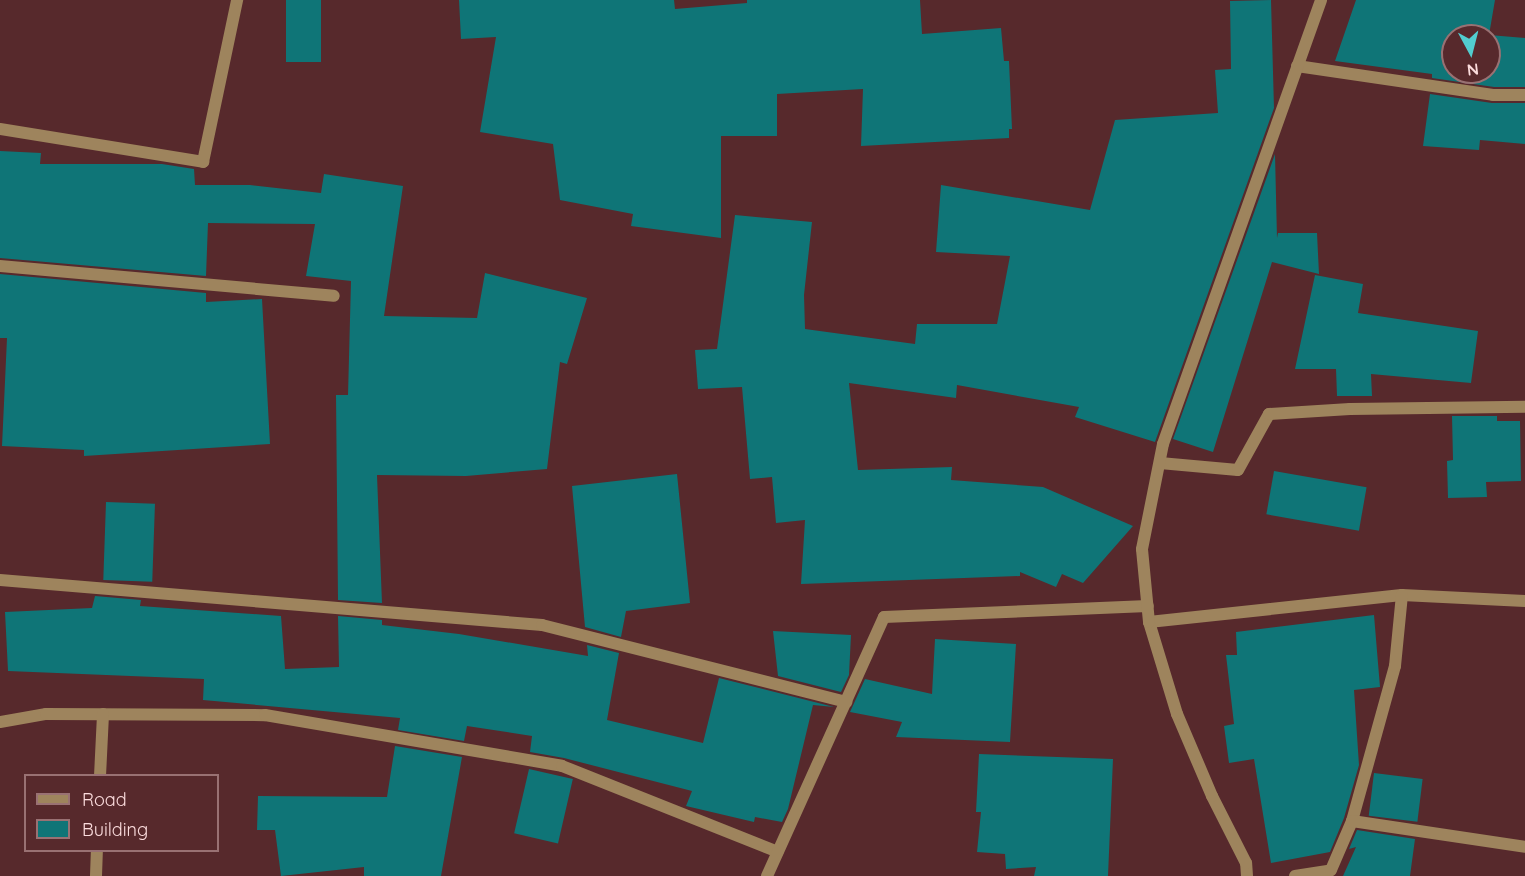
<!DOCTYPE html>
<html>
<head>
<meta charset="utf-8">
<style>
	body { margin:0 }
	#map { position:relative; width:1525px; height:876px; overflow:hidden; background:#57292c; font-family:Quicksand,sans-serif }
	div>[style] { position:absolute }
	.building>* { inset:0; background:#0f7577; transform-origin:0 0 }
	.street>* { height:12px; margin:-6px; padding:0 6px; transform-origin:6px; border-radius:6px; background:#9e845d }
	span { translate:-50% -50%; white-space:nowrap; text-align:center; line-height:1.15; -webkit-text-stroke:6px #57292c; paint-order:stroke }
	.legend { position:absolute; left:24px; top:774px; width:195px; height:78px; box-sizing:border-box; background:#57292c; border:2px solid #997173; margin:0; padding:8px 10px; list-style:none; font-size:18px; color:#fbdcdd }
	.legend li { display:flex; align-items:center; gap:12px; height:30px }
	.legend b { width:30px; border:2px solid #997173 }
	.north { position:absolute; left:1441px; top:24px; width:60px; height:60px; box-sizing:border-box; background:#57292c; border:2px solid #997173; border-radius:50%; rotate:173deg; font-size:16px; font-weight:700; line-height:24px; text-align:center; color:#fbdcdd }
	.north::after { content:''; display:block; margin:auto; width:21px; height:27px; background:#52cdcf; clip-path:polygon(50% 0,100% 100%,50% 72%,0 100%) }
</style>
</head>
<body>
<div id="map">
	<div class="building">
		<i style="left:286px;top:0;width:35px;height:62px"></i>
		<i style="clip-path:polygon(459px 0,674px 0,675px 9px,747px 3px,747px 0,920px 0,922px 34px,1001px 28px,1004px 61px,1009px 61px,1012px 129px,1009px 129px,1009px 138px,861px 146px,863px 89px,777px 94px,777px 136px,721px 136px,721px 238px,631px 226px,633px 214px,560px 200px,553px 144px,480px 132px,496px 37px,461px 39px)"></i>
		<i style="clip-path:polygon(1271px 0,1274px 108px,1155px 442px,1075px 417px,1079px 407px,957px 385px,956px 398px,849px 383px,858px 470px,952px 467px,951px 480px,1043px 487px,1133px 526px,1083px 583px,1062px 574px,1056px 587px,1020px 572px,1020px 576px,801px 584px,805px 520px,776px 523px,772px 477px,750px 479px,742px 387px,698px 389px,695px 350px,717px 349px,735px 215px,812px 222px,804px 295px,805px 329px,915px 344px,917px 324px,997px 324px,1010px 256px,936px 252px,941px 185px,1090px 210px,1115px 120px,1218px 113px,1215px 70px,1231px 69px,1230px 1px)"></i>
		<i style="clip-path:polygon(evenodd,1356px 0,1495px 0,1489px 35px,1525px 38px,1525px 87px,1494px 87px,1432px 78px,1432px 74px,1335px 61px,1356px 0,1453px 36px,1489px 36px,1489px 72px,1453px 72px,1453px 36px)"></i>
		<i style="clip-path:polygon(1430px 94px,1492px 103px,1525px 103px,1525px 144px,1480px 140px,1479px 150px,1423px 146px)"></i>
		<i style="clip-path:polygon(0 151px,41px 153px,40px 164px,162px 164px,194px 169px,195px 185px,250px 185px,321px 193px,324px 174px,403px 186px,384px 316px,477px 318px,485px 273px,587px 298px,567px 364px,560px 362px,547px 469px,466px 476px,377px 475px,382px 603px,338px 600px,336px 395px,348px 395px,351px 281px,306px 276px,315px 224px,208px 223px,206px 276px,0 258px)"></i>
		<i style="clip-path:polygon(1275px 154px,1277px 238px,1278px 233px,1317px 233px,1319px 274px,1272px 262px,1213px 452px,1173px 439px)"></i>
		<i style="clip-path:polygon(0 274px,206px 293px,206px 302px,262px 299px,270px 444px,84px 456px,84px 450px,2px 446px,7px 338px,0 338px)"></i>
		<i style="clip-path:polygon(1315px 275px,1363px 284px,1358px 313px,1478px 331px,1471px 383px,1371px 374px,1372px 396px,1337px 396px,1336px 369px,1295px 369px)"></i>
		<i style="clip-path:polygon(1452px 416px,1497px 416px,1497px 421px,1520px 421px,1521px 481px,1486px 482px,1487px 497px,1448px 498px,1447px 461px,1453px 460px)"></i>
		<i style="left:1274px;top:471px;width:94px;height:44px;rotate:10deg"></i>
		<i style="clip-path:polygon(677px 474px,690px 603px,626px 611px,621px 637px,585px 627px,572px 486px)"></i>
		<i style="left:106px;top:502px;width:49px;height:78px;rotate:2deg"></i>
		<i style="clip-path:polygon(95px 596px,141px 600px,140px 606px,281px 616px,285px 669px,339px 667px,338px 616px,382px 620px,382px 625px,459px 634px,588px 656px,587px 645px,619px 653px,607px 720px,703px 743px,719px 678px,834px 707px,813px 705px,788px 809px,782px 822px,755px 817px,754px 822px,686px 806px,692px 791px,564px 758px,530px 752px,532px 736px,467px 726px,464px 741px,398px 730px,400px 718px,203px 700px,204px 679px,8px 671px,5px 612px,92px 608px)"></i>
		<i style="clip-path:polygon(1374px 615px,1380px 687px,1354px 690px,1359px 765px,1344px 818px,1330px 852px,1271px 863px,1254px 759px,1229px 763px,1224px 726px,1234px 724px,1226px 655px,1237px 655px,1236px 632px)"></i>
		<i style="clip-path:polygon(773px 631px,851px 635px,849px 675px,841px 692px,778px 676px)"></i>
		<i style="clip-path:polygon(935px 639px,1016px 644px,1010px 742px,896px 737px,902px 722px,850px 712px,865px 679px,932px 694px)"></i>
		<i style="clip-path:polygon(395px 746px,462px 757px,441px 876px,364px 876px,364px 867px,281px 876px,275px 830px,257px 830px,258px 796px,387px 797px)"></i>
		<i style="clip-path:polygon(979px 754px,1113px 759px,1108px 876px,1034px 876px,1036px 867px,1006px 869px,1005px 854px,977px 852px,981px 812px,976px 812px)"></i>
		<i style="left:529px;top:769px;width:45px;height:66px;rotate:13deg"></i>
		<i style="left:1374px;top:773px;width:49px;height:43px;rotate:7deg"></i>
		<i style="clip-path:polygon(1357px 830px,1415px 839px,1410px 876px,1343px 876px,1356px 847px,1349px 849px)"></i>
	</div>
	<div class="street">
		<i style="left:1297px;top:66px;width:198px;rotate:8.4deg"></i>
		<i style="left:1493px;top:95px;width:32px"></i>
		<i style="left:0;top:129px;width:206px;rotate:9.2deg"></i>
		<i style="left:203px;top:162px;width:166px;rotate:-78.1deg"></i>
		<i style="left:0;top:266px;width:335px;rotate:5.1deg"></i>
		<i style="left:1160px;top:463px;width:78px;rotate:5.1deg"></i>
		<i style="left:1238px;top:470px;width:64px;rotate:-61deg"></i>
		<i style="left:1269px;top:414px;width:81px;rotate:-3.5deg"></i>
		<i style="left:1350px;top:409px;width:175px;rotate:-0.7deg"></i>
		<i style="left:0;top:580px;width:544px;rotate:4.75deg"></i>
		<i style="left:542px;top:625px;width:314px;rotate:14.2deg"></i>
		<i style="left:1149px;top:622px;width:254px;rotate:-6.1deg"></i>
		<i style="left:1402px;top:595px;width:123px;rotate:2.8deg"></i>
		<i style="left:0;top:722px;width:47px;rotate:-9.9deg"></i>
		<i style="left:46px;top:714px;width:219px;rotate:0.3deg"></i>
		<i style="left:265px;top:715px;width:301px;rotate:9.7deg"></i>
		<i style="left:562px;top:766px;width:232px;rotate:21.7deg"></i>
		<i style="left:100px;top:776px;width:62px;rotate:-87.2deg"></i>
		<i style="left:1352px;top:821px;width:161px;rotate:-74.5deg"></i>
		<i style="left:1395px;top:666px;width:71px;rotate:-84.4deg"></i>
		<i style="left:96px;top:876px;width:26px;rotate:-88deg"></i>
		<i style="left:767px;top:876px;width:284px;rotate:-65.7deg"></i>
		<i style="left:884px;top:617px;width:264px;rotate:-2.4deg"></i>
		<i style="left:1247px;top:876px;width:13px;rotate:-94deg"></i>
		<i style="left:1246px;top:863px;width:75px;rotate:-116.9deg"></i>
		<i style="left:1212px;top:796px;width:89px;rotate:-113.1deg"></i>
		<i style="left:1177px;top:714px;width:96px;rotate:-106.9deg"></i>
		<i style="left:1149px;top:622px;width:73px;rotate:-95.5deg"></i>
		<i style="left:1142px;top:549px;width:107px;rotate:-78.7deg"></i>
		<i style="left:1163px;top:444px;width:471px;rotate:-70.4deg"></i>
		<i style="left:1295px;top:876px;width:36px;rotate:-9deg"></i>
		<i style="left:1331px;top:870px;width:53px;rotate:-66.8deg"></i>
		<i style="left:1352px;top:821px;width:175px;rotate:8.5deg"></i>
	</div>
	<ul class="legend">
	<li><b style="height:8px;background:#9e845d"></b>Road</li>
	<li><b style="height:16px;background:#0f7577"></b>Building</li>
	</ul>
	<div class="north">N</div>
</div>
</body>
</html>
